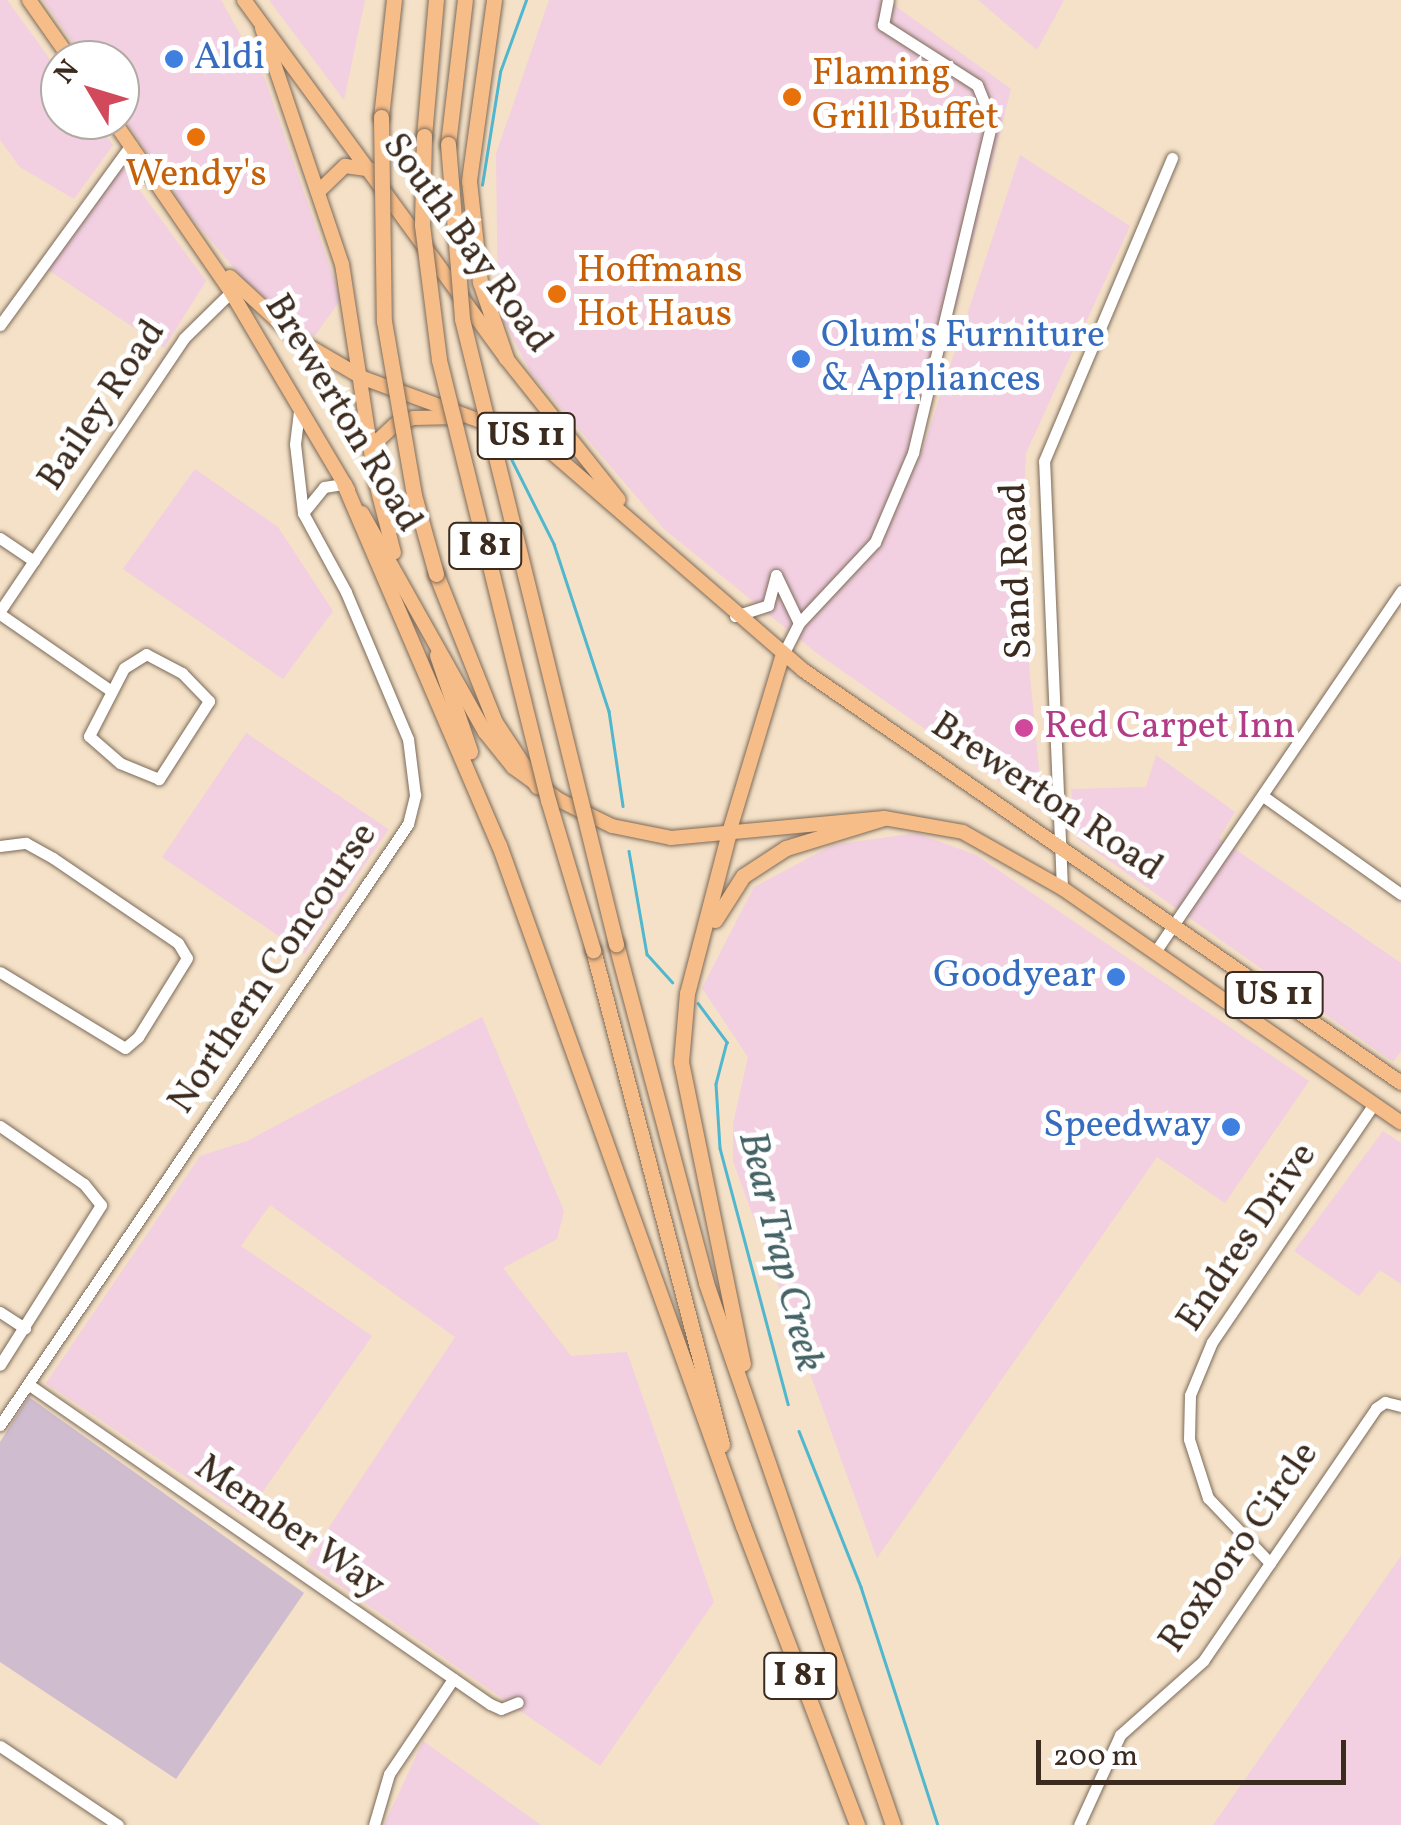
<!DOCTYPE html>
<html>
<head>
<meta charset="utf-8">
<style>
	body { margin:0 }
	#map { position:relative; width:1401px; height:1825px; overflow:hidden; background:#f4e1c7; font-family:Vollkorn,serif }
	div>[style] { position:absolute }
	.built>* { inset:0; background:#f2cfe1; transform-origin:0 0 }
	.industrial>* { inset:0; background:#cfbdcf }
	.stream>* { height:2.5px; margin:-1.25px; padding:0 1.25px; transform-origin:1.25px; border-radius:1.25px; background:#51b7cf }
	.roads { filter:drop-shadow(0 0 2px #7c6a59) drop-shadow(0 0 2px #7c6a59) }
	.minor>* { height:11px; margin:-5.5px; padding:0 5.5px; transform-origin:5.5px; border-radius:5.5px; background:#fff }
	.major>* { height:14px; margin:-7px; padding:0 7px; transform-origin:7px; border-radius:7px; background:#f7bd88 }
	.highway>* { height:15px; margin:-7.5px; padding:0 7.5px; transform-origin:7.5px; border-radius:7.5px; background:#f7bd88 }
	.bridges { filter:drop-shadow(0 0 2px #7c6a59) drop-shadow(0 0 2px #7c6a59) }
	.highway-bridge>* { height:15px; margin:-7.5px; padding:0 7.5px; transform-origin:7.5px; border-radius:7.5px; background:#f7bd88 }
	.dots>* { width:28px; height:28px; translate:-50% -50%; box-sizing:border-box; border:5px solid #fff; border-radius:50% }
	span { translate:-50% -50%; white-space:nowrap; text-align:center; line-height:1.15; -webkit-text-stroke:10px #fff; paint-order:stroke }
	.shield-label span { padding:2px 8px; background:#fff; border:2px solid; border-radius:8px; -webkit-text-stroke-width:0 }
	.shield-label { font-size:35px; color:#3b2a1e; font-weight:700 }
	.shop-label { font-size:38px; color:#366cbe }
	.left { translate:0 -50%; text-align:left }
	.right { translate:-100% -50%; text-align:right }
	.food-label { font-size:38px; color:#c56008 }
	.street-label { font-size:38px; color:#3b2a1e }
	.hotel-label { font-size:38px; color:#b23c85 }
	.water-label { font-size:40px; color:#446265; font-style:italic }
	.north { position:absolute; left:40px; top:40px; width:100px; height:100px; box-sizing:border-box; background:#fff; border:2px solid #b1aaa5; border-radius:50%; rotate:308deg; font-size:28px; font-weight:700; line-height:40px; text-align:center; color:#3b2a1e }
	.north::after { content:''; display:block; margin:auto; width:35px; height:45px; background:#d1495b; clip-path:polygon(50% 0,100% 100%,50% 72%,0 100%) }
	.scale { position:absolute; left:1036px; top:1740px; width:310px; height:45px; box-sizing:border-box; border:5px solid #3b2a1e; border-top:0; padding-left:12px; font-size:30px; line-height:35px; white-space:nowrap; color:#3b2a1e; -webkit-text-stroke:8px #fff; paint-order:stroke }
</style>
</head>
<body>
<div id="map">
	<div class="built">
		<i style="clip-path:polygon(0 0,7px 0,60px 73px,60px 120px,95px 120px,113px 145px,74px 199px,20px 167px,0 140px)"></i>
		<i style="clip-path:polygon(43px 0,221px 0,264px 77px,341px 299px,314px 337px,246px 282px,186px 211px,120px 112px,120px 60px,85px 60px)"></i>
		<i style="clip-path:polygon(269px 0,365px 0,344px 100px)"></i>
		<i style="clip-path:polygon(549px 0,887px 0,1011px 89px,914px 475px,1020px 155px,1130px 226px,1026px 453px,1020px 570px,1043px 812px,814px 651px,664px 529px,531px 373px,498px 310px,496px 154px)"></i>
		<i style="clip-path:polygon(978px 0,1064px 0,1037px 50px)"></i>
		<i style="clip-path:polygon(122px 166px,206px 281px,164px 348px,47px 269px)"></i>
		<i style="clip-path:polygon(195px 469px,278px 527px,333px 611px,283px 679px,123px 569px)"></i>
		<i style="left:246px;top:733px;width:172px;height:150px;rotate:34deg"></i>
		<i style="clip-path:polygon(1156px 755px,1235px 812px,1219px 838px,1401px 963px,1401px 1051px,1393px 1062px,1077px 838px,1071px 789px,1146px 787px)"></i>
		<i style="clip-path:polygon(916px 833px,976px 855px,1309px 1081px,1225px 1203px,1157px 1157px,877px 1558px,733px 1161px,733px 1124px,748px 1057px,702px 988px,754px 887px,833px 845px)"></i>
		<i style="clip-path:polygon(482px 1017px,564px 1211px,557px 1239px,503px 1268px,571px 1356px,627px 1352px,714px 1602px,600px 1766px,306px 1562px,455px 1337px,270px 1205px,241px 1246px,372px 1336px,245px 1517px,46px 1383px,200px 1156px,247px 1141px)"></i>
		<i style="clip-path:polygon(1383px 1131px,1401px 1143px,1401px 1284px,1380px 1270px,1359px 1296px,1294px 1251px)"></i>
		<i style="clip-path:polygon(1401px 1556px,1401px 1825px,1213px 1825px)"></i>
		<i style="clip-path:polygon(423px 1741px,541px 1825px,384px 1825px)"></i>
	</div>
	<div class="industrial">
		<i style="clip-path:polygon(29px 1397px,304px 1593px,176px 1779px,0 1662px,0 1442px)"></i>
	</div>
	<div class="stream">
		<i style="left:482px;top:185px;width:114px;rotate:-80.9deg"></i>
		<i style="left:500px;top:72px;width:77px;rotate:-70.1deg"></i>
		<i style="left:508px;top:452px;width:103px;rotate:63.4deg"></i>
		<i style="left:554px;top:544px;width:176px;rotate:71.8deg"></i>
		<i style="left:609px;top:711px;width:96px;rotate:81.6deg"></i>
		<i style="left:629px;top:851px;width:105px;rotate:80.1deg"></i>
		<i style="left:647px;top:954px;width:38px;rotate:48deg"></i>
		<i style="left:698px;top:1003px;width:49px;rotate:53.4deg"></i>
		<i style="left:727px;top:1042px;width:43px;rotate:104.7deg"></i>
		<i style="left:716px;top:1084px;width:64px;rotate:86.4deg"></i>
		<i style="left:720px;top:1148px;width:265px;rotate:75.1deg"></i>
		<i style="left:799px;top:1431px;width:168px;rotate:68.3deg"></i>
		<i style="left:861px;top:1587px;width:250px;rotate:72.1deg"></i>
	</div>
	<div class="roads">
		<div class="minor">
			<i style="left:0;top:325px;width:223px;rotate:-54deg"></i>
			<i style="left:303px;top:513px;width:33px;rotate:-51deg"></i>
			<i style="left:324px;top:487px;width:20px;rotate:-9deg"></i>
			<i style="left:0;top:538px;width:41px;rotate:34.1deg"></i>
			<i style="left:776px;top:575px;width:53px;rotate:64.4deg"></i>
			<i style="left:799px;top:623px;width:35px;rotate:117deg"></i>
			<i style="left:0;top:611px;width:329px;rotate:-56deg"></i>
			<i style="left:184px;top:338px;width:66px;rotate:-44.4deg"></i>
			<i style="left:0;top:614px;width:135px;rotate:34.7deg"></i>
			<i style="left:735px;top:616px;width:35px;rotate:-18deg"></i>
			<i style="left:768px;top:605px;width:31px;rotate:-75deg"></i>
			<i style="left:799px;top:623px;width:111px;rotate:-46.8deg"></i>
			<i style="left:875px;top:542px;width:97px;rotate:-66.9deg"></i>
			<i style="left:913px;top:453px;width:340px;rotate:-76.6deg"></i>
			<i style="left:992px;top:122px;width:40px;rotate:-112deg"></i>
			<i style="left:977px;top:85px;width:112px;rotate:-147.4deg"></i>
			<i style="left:883px;top:25px;width:25px;rotate:-79deg"></i>
			<i style="left:146px;top:654px;width:41px;rotate:27.8deg"></i>
			<i style="left:182px;top:673px;width:39px;rotate:46deg"></i>
			<i style="left:209px;top:701px;width:93px;rotate:122.7deg"></i>
			<i style="left:159px;top:779px;width:42px;rotate:-157.7deg"></i>
			<i style="left:120px;top:763px;width:41px;rotate:-138.9deg"></i>
			<i style="left:89px;top:736px;width:76px;rotate:-62.8deg"></i>
			<i style="left:124px;top:668px;width:26px;rotate:-32deg"></i>
			<i style="left:1263px;top:796px;width:169px;rotate:35.4deg"></i>
			<i style="left:0;top:846px;width:26px;rotate:-7deg"></i>
			<i style="left:26px;top:843px;width:31px;rotate:29deg"></i>
			<i style="left:53px;top:858px;width:151px;rotate:34.2deg"></i>
			<i style="left:178px;top:943px;width:17px;rotate:59deg"></i>
			<i style="left:187px;top:958px;width:93px;rotate:121.8deg"></i>
			<i style="left:138px;top:1037px;width:17px;rotate:140deg"></i>
			<i style="left:125px;top:1048px;width:146px;rotate:-148.7deg"></i>
			<i style="left:1062px;top:888px;width:427px;rotate:-92.4deg"></i>
			<i style="left:1044px;top:461px;width:329px;rotate:-67.1deg"></i>
			<i style="left:1155px;top:952px;width:437px;rotate:-55.7deg"></i>
			<i style="left:0;top:1126px;width:102px;rotate:34.6deg"></i>
			<i style="left:84px;top:1184px;width:27px;rotate:51deg"></i>
			<i style="left:101px;top:1205px;width:189px;rotate:122.3deg"></i>
			<i style="left:0;top:1312px;width:30px;rotate:33deg"></i>
			<i style="left:28px;top:1384px;width:562px;rotate:34.71deg"></i>
			<i style="left:490px;top:1704px;width:12px;rotate:24deg"></i>
			<i style="left:501px;top:1709px;width:18px;rotate:-22deg"></i>
			<i style="left:0;top:1425px;width:726px;rotate:-55.83deg"></i>
			<i style="left:408px;top:824px;width:30px;rotate:-76deg"></i>
			<i style="left:415px;top:795px;width:56px;rotate:-97.1deg"></i>
			<i style="left:408px;top:739px;width:160px;rotate:-112.9deg"></i>
			<i style="left:346px;top:592px;width:90px;rotate:-118.6deg"></i>
			<i style="left:303px;top:513px;width:69px;rotate:-96.6deg"></i>
			<i style="left:295px;top:444px;width:38px;rotate:-83deg"></i>
			<i style="left:1270px;top:1563px;width:90px;rotate:-133.6deg"></i>
			<i style="left:1208px;top:1498px;width:62px;rotate:-107.9deg"></i>
			<i style="left:1189px;top:1439px;width:44px;rotate:-88.7deg"></i>
			<i style="left:1190px;top:1395px;width:57px;rotate:-67.5deg"></i>
			<i style="left:1212px;top:1342px;width:288px;rotate:-55.8deg"></i>
			<i style="left:0;top:1746px;width:142px;rotate:33.8deg"></i>
			<i style="left:374px;top:1825px;width:53px;rotate:-73.6deg"></i>
			<i style="left:389px;top:1774px;width:115px;rotate:-56deg"></i>
			<i style="left:1079px;top:1825px;width:99px;rotate:-65.5deg"></i>
			<i style="left:1120px;top:1735px;width:111px;rotate:-41.7deg"></i>
			<i style="left:1203px;top:1661px;width:306px;rotate:-55.6deg"></i>
			<i style="left:1376px;top:1408px;width:11px;rotate:-34deg"></i>
			<i style="left:1385px;top:1402px;width:16px;rotate:14deg"></i>
		</div>
		<div class="major">
			<i style="left:29px;top:0;width:73px;rotate:55deg"></i>
			<i style="left:244px;top:0;width:444px;rotate:53.8deg"></i>
			<i style="left:506px;top:358px;width:181px;rotate:51.5deg"></i>
			<i style="left:262px;top:28px;width:249px;rotate:71.3deg"></i>
			<i style="left:342px;top:264px;width:222px;rotate:81.2deg"></i>
			<i style="left:376px;top:483px;width:72px;rotate:75.6deg"></i>
			<i style="left:113px;top:120px;width:209px;rotate:55.5deg"></i>
			<i style="left:231px;top:292px;width:230px;rotate:59.4deg"></i>
			<i style="left:320px;top:190px;width:35px;rotate:-44deg"></i>
			<i style="left:345px;top:166px;width:27px;rotate:8deg"></i>
			<i style="left:230px;top:277px;width:93px;rotate:42.8deg"></i>
			<i style="left:298px;top:340px;width:75px;rotate:30.3deg"></i>
			<i style="left:363px;top:378px;width:189px;rotate:20.1deg"></i>
			<i style="left:541px;top:443px;width:347px;rotate:40.9deg"></i>
			<i style="left:803px;top:670px;width:727px;rotate:34.63deg"></i>
			<i style="left:371px;top:447px;width:33px;rotate:-43deg"></i>
			<i style="left:395px;top:425px;width:19px;rotate:-21deg"></i>
			<i style="left:413px;top:418px;width:46px;rotate:-1.2deg"></i>
			<i style="left:362px;top:513px;width:251px;rotate:60.7deg"></i>
			<i style="left:485px;top:732px;width:45px;rotate:51.3deg"></i>
			<i style="left:513px;top:767px;width:57px;rotate:35.7deg"></i>
			<i style="left:559px;top:800px;width:59px;rotate:26.1deg"></i>
			<i style="left:612px;top:826px;width:60px;rotate:11.5deg"></i>
			<i style="left:671px;top:838px;width:214px;rotate:-5.4deg"></i>
			<i style="left:884px;top:818px;width:80px;rotate:10deg"></i>
			<i style="left:963px;top:832px;width:114px;rotate:29.5deg"></i>
			<i style="left:1062px;top:888px;width:412px;rotate:34.7deg"></i>
			<i style="left:728px;top:836px;width:190px;rotate:-73.2deg"></i>
		</div>
		<div class="highway">
			<i style="left:494px;top:0;width:183px;rotate:97.9deg"></i>
			<i style="left:469px;top:181px;width:102px;rotate:83.8deg"></i>
			<i style="left:480px;top:282px;width:80px;rotate:71.1deg"></i>
			<i style="left:381px;top:117px;width:118px;rotate:-83.7deg"></i>
			<i style="left:424px;top:136px;width:137px;rotate:-85deg"></i>
			<i style="left:448px;top:144px;width:145px;rotate:-83.3deg"></i>
			<i style="left:344px;top:484px;width:393px;rotate:66.8deg"></i>
			<i style="left:499px;top:845px;width:723px;rotate:70.29deg"></i>
			<i style="left:743px;top:1526px;width:320px;rotate:69.1deg"></i>
			<i style="left:436px;top:574px;width:159px;rotate:68.3deg"></i>
			<i style="left:495px;top:722px;width:77px;rotate:56.7deg"></i>
			<i style="left:437px;top:655px;width:102px;rotate:71deg"></i>
			<i style="left:728px;top:836px;width:162px;rotate:104.6deg"></i>
			<i style="left:687px;top:993px;width:69px;rotate:95deg"></i>
			<i style="left:681px;top:1062px;width:308px;rotate:78.4deg"></i>
			<i style="left:715px;top:920px;width:52px;rotate:-57.5deg"></i>
			<i style="left:743px;top:876px;width:51px;rotate:-33.1deg"></i>
			<i style="left:786px;top:848px;width:102px;rotate:-17deg"></i>
			<i style="left:616px;top:944px;width:351px;rotate:75.1deg"></i>
			<i style="left:706px;top:1283px;width:573px;rotate:70.96deg"></i>
			<i style="left:593px;top:950px;width:511px;rotate:75.36deg"></i>
		</div>
	</div>
	<div class="bridges">
		<div class="highway-bridge">
			<i style="left:381px;top:117px;width:204px;rotate:89.2deg"></i>
			<i style="left:384px;top:321px;width:177px;rotate:80.2deg"></i>
			<i style="left:414px;top:495px;width:82px;rotate:74.4deg"></i>
			<i style="left:424px;top:136px;width:89px;rotate:91.3deg"></i>
			<i style="left:422px;top:225px;width:136px;rotate:82.8deg"></i>
			<i style="left:439px;top:360px;width:453px;rotate:76.1deg"></i>
			<i style="left:548px;top:800px;width:157px;rotate:73.3deg"></i>
			<i style="left:448px;top:144px;width:176px;rotate:85.4deg"></i>
			<i style="left:462px;top:319px;width:644px;rotate:76.16deg"></i>
		</div>
	</div>
	<div class="dots">
		<i style="left:174px;top:59px;background:#3f7fe0"></i>
		<i style="left:792px;top:97px;background:#e8710a"></i>
		<i style="left:196px;top:137px;background:#e8710a"></i>
		<i style="left:557px;top:294px;background:#e8710a"></i>
		<i style="left:801px;top:359px;background:#3f7fe0"></i>
		<i style="left:1024px;top:728px;background:#d1479c"></i>
		<i style="left:1116px;top:977px;background:#3f7fe0"></i>
		<i style="left:1231px;top:1127px;background:#3f7fe0"></i>
	</div>
	<div class="shield-label">
		<span style="left:526px;top:436px">US 11</span>
		<span style="left:485px;top:546px">I 81</span>
		<span style="left:1274px;top:995px">US 11</span>
		<span style="left:800px;top:1676px">I 81</span>
	</div>
	<div class="shop-label">
		<span class="left" style="left:194px;top:59px">Aldi</span>
		<span class="left" style="left:821px;top:359px">Olum's Furniture<br>&amp; Appliances</span>
		<span class="right" style="left:1096px;top:977px">Goodyear</span>
		<span class="right" style="left:1211px;top:1127px">Speedway</span>
	</div>
	<div class="food-label">
		<span class="left" style="left:812px;top:97px">Flaming<br>Grill Buffet</span>
		<span style="left:196px;top:176px">Wendy's</span>
		<span class="left" style="left:577px;top:294px">Hoffmans<br>Hot Haus</span>
	</div>
	<div class="street-label">
		<span style="left:466px;top:244px;rotate:54deg">South Bay Road</span>
		<span style="left:103px;top:406px;rotate:-56deg">Bailey Road</span>
		<span style="left:342px;top:414px;rotate:59deg">Brewerton Road</span>
		<span style="left:1018px;top:571px;rotate:-92deg">Sand Road</span>
		<span style="left:1046px;top:798px;rotate:34deg">Brewerton Road</span>
		<span style="left:274px;top:969px;rotate:-56deg">Northern Concourse</span>
		<span style="left:1248px;top:1238px;rotate:-56deg">Endres Drive</span>
		<span style="left:289px;top:1528px;rotate:35deg">Member Way</span>
		<span style="left:1240px;top:1548px;rotate:-55deg">Roxboro Circle</span>
	</div>
	<div class="hotel-label">
		<span class="left" style="left:1044px;top:728px">Red Carpet Inn</span>
	</div>
	<div class="water-label">
		<span style="left:779px;top:1252px;rotate:76deg">Bear Trap Creek</span>
	</div>
	<div class="north">N</div>
	<div class="scale">200 m</div>
</div>
</body>
</html>
